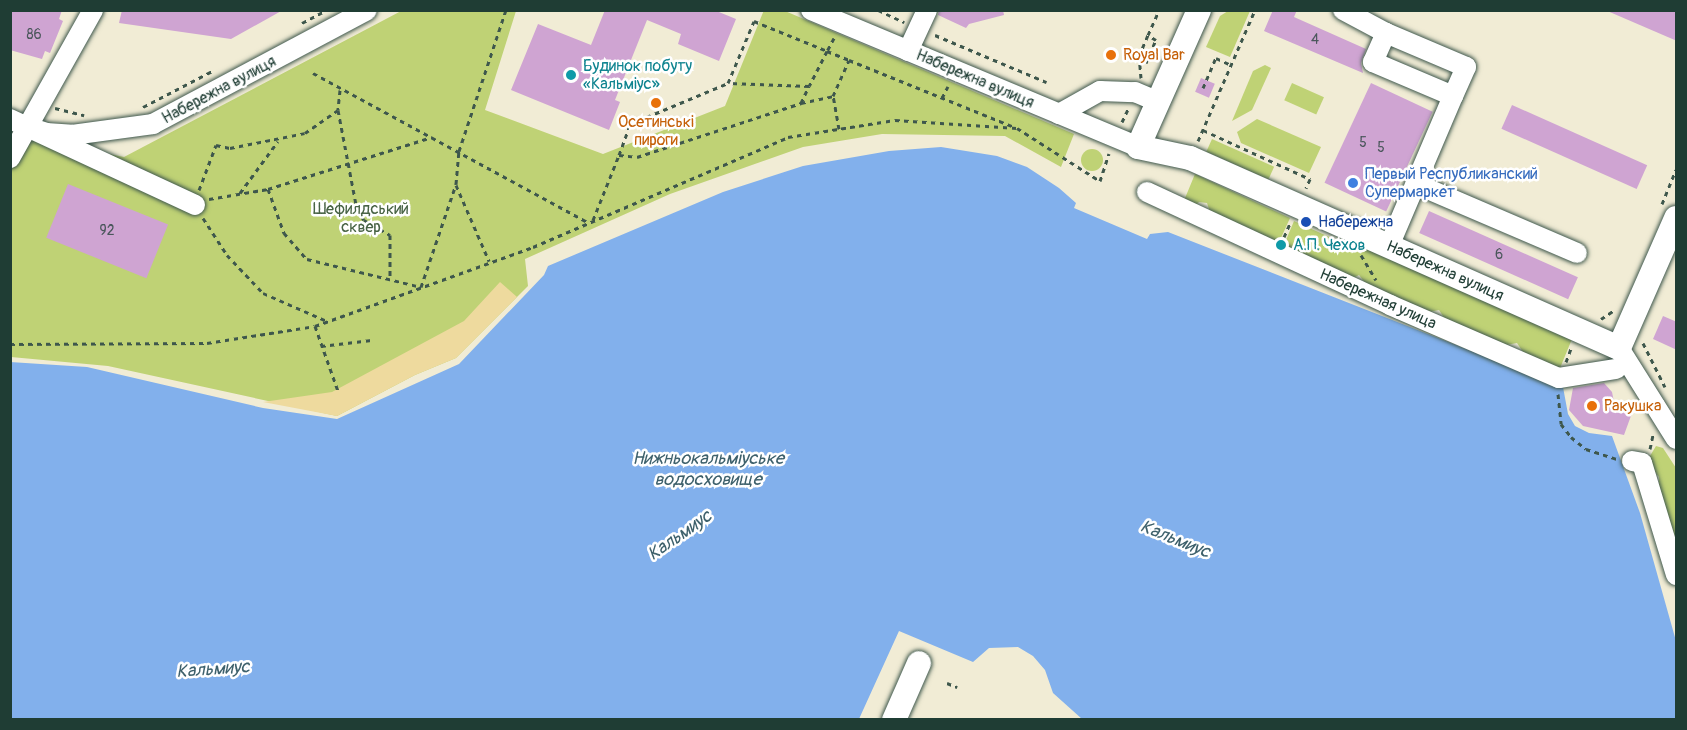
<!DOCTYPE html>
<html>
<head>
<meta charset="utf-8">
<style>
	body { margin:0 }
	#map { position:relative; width:1687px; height:730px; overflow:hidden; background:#f1ecd5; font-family:Pangolin,sans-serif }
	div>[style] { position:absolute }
	.green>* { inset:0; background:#bfd275; transform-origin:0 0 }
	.round { border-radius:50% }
	.sand>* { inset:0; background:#eeda9e }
	.water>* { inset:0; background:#82b0ec }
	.building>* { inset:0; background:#cfa4d2; transform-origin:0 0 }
	.path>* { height:3px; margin-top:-1.5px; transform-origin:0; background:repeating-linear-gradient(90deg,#3e574c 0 4.5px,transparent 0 9px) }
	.roads { filter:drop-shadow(0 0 2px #3e574c) drop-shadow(0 0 2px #3e574c) }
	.minor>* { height:20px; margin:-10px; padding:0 10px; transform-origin:10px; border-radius:10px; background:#fff }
	.major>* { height:24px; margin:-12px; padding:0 12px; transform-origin:12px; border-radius:12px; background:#fff }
	.dots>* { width:16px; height:16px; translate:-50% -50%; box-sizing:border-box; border:3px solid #fff; border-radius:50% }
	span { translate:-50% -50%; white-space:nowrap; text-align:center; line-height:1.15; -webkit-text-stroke:5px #fff; paint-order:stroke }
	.number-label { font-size:14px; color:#4b575c }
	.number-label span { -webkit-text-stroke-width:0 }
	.food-label { font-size:16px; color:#c56008 }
	.left { translate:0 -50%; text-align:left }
	.culture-label { font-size:16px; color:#0d838f }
	.street-label { font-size:16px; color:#1f3d34 }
	.shop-label { font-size:16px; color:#366cbe }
	.park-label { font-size:16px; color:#476244 }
	.transit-label { font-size:16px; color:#164399 }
	.water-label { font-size:18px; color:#3d606b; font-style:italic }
	.frame { position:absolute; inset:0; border:12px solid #1f3d34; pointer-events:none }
</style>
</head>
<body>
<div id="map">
	<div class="green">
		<i style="clip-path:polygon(403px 10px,516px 11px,485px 110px,603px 154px,725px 106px,764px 10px,785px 11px,1074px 134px,1061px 167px,1005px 136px,882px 134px,803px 147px,670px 194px,525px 259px,528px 286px,456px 358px,415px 375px,337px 416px,108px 366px,11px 357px,10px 134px,124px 157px)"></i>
		<i style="clip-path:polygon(1228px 11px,1250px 11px,1230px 57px,1206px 47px,1220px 16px)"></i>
		<i style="clip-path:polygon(1265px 65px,1271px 68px,1252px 110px,1232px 121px,1253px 71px)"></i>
		<i style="left:1292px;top:83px;width:35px;height:19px;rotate:24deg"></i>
		<i style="clip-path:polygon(1257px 119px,1321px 147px,1309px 173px,1241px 143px,1237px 132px)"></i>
		<i style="left:1212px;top:139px;width:68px;height:14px;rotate:24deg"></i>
		<i class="round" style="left:1081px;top:149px;width:22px;height:22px"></i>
		<i style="clip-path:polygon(1195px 174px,1290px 218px,1281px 238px,1270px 243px,1211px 215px,1207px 203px,1199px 202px,1193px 208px,1183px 203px)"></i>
		<i style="clip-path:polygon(1294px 221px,1358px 250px,1360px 245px,1572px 339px,1558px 373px,1523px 352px,1517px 343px,1506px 345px,1445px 319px,1439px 310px,1429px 312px,1366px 284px,1359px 275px,1349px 280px,1288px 252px,1286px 240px)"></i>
		<i style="clip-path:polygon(1656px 446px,1663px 448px,1676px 468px,1676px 540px,1673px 539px,1659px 493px,1659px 477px,1647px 461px)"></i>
	</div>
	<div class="sand">
		<i style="clip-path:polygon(500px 282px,517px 297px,456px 358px,415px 375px,337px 416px,263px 402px,332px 392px,464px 321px)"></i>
	</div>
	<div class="water">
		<i style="clip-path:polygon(941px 147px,997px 156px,1027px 167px,1059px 188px,1076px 203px,1074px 208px,1147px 239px,1150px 234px,1168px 232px,1563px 387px,1568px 414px,1575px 426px,1589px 433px,1612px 436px,1640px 513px,1676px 641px,1676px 719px,1082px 719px,1053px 693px,1045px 670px,1033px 656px,1018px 647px,989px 648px,973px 662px,899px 631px,859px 719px,11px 719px,10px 362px,87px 367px,263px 408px,337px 419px,459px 364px,544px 275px,548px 266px,723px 192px,803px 166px,889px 151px)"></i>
	</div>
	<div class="building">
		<i style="clip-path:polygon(10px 10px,62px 10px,59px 19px,63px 21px,50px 53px,45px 51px,42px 59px,10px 50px)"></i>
		<i style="clip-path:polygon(122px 10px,283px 10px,231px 39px,119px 23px)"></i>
		<i style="clip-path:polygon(605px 10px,714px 10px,736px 19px,719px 61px,678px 44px,681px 34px,647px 20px,615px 100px,620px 102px,609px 130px,511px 90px,538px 24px,591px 45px)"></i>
		<i style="clip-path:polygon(939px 10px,1003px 10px,1004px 15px,969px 24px,966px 28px,938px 15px)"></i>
		<i style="clip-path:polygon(1273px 10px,1297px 10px,1294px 17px,1366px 49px,1361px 63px,1363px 73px,1264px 31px)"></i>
		<i style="clip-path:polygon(1605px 10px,1677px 10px,1677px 41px)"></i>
		<i style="left:1201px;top:78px;width:15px;height:15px;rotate:23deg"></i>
		<i style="left:1371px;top:83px;width:68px;height:110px;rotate:25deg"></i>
		<i style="left:1512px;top:105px;width:148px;height:26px;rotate:24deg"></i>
		<i style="left:68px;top:184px;width:108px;height:58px;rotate:22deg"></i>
		<i style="left:1429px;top:211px;width:163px;height:24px;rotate:24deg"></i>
		<i style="clip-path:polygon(1663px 316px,1677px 322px,1677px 350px,1653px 339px)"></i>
		<i style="clip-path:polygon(1604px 383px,1612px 392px,1615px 407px,1632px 413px,1624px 435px,1583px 426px,1569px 410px,1573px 388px)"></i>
	</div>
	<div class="path">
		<i style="left:878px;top:10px;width:29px;rotate:25deg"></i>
		<i style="left:302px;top:23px;width:27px;rotate:-28deg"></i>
		<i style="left:935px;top:35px;width:121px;rotate:22.9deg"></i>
		<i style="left:834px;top:38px;width:15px;rotate:118deg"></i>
		<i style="left:827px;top:51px;width:39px;rotate:117deg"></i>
		<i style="left:809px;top:86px;width:81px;rotate:-177.9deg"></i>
		<i style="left:728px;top:83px;width:67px;rotate:-67.2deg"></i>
		<i style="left:754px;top:21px;width:79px;rotate:22.3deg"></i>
		<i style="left:827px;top:51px;width:24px;rotate:22deg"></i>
		<i style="left:849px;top:60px;width:178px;rotate:22.1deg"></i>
		<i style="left:1146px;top:63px;width:25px;rotate:-67deg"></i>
		<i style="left:1156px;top:40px;width:9px;rotate:-148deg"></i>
		<i style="left:1148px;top:35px;width:27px;rotate:-66deg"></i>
		<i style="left:313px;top:73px;width:314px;rotate:28.5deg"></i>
		<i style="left:1141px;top:78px;width:22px;rotate:-95deg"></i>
		<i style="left:1139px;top:56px;width:23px;rotate:-67deg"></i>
		<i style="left:1203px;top:88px;width:33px;rotate:-67deg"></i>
		<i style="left:1216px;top:58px;width:17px;rotate:25deg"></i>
		<i style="left:340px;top:90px;width:20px;rotate:96deg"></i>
		<i style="left:338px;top:110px;width:102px;rotate:79.2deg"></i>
		<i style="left:357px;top:210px;width:12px;rotate:55deg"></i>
		<i style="left:364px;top:220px;width:30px;rotate:30deg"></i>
		<i style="left:390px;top:235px;width:41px;rotate:90deg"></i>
		<i style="left:942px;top:98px;width:13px;rotate:-63deg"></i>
		<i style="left:801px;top:103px;width:33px;rotate:-12deg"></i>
		<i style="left:143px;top:107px;width:80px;rotate:-27.5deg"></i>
		<i style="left:55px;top:108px;width:30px;rotate:14deg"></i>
		<i style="left:1122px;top:122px;width:14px;rotate:-65deg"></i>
		<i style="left:839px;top:129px;width:34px;rotate:-100deg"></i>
		<i style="left:833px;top:96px;width:39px;rotate:-66deg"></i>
		<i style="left:1203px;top:130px;width:118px;rotate:24.6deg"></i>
		<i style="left:1310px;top:179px;width:10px;rotate:114deg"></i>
		<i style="left:1198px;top:141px;width:143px;rotate:-66.5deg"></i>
		<i style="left:619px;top:155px;width:33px;rotate:-70deg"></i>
		<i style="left:630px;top:124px;width:106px;rotate:-22.7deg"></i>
		<i style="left:456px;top:185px;width:83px;rotate:66.5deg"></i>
		<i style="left:268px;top:189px;width:47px;rotate:70deg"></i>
		<i style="left:284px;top:233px;width:35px;rotate:49deg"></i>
		<i style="left:307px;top:259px;width:117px;rotate:13.8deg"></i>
		<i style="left:421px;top:287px;width:109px;rotate:-71.2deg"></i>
		<i style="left:456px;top:184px;width:33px;rotate:-85deg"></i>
		<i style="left:459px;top:151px;width:149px;rotate:-71.6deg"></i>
		<i style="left:199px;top:190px;width:48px;rotate:-69.3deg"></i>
		<i style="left:216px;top:145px;width:14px;rotate:12deg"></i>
		<i style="left:230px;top:148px;width:76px;rotate:-11.3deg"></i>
		<i style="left:305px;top:133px;width:40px;rotate:-34.9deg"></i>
		<i style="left:240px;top:193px;width:64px;rotate:-53.8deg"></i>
		<i style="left:209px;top:199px;width:60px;rotate:-9.6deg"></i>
		<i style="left:268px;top:189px;width:172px;rotate:-17.6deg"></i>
		<i style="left:1662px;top:204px;width:37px;rotate:-68deg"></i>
		<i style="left:203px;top:218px;width:44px;rotate:57deg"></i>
		<i style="left:227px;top:255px;width:52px;rotate:46.5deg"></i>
		<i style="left:263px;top:293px;width:70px;rotate:23.6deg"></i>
		<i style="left:593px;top:220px;width:70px;rotate:-68.2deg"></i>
		<i style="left:619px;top:155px;width:18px;rotate:6deg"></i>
		<i style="left:637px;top:157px;width:173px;rotate:-18.2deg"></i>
		<i style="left:801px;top:103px;width:19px;rotate:-65deg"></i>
		<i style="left:1284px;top:237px;width:17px;rotate:-66deg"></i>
		<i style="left:1361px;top:255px;width:29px;rotate:59deg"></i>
		<i style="left:1601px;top:319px;width:14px;rotate:-34deg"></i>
		<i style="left:315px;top:326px;width:69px;rotate:70.5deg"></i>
		<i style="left:1643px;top:343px;width:49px;rotate:63.4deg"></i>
		<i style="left:10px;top:344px;width:197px;rotate:-0.3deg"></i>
		<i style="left:207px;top:343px;width:109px;rotate:-8.9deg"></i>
		<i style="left:315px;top:326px;width:232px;rotate:-19.9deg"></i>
		<i style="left:533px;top:247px;width:278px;rotate:-23.3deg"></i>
		<i style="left:788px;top:137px;width:108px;rotate:-9deg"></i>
		<i style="left:895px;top:120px;width:122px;rotate:3.8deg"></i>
		<i style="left:1017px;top:128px;width:98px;rotate:32.6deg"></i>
		<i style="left:1100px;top:181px;width:29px;rotate:-72deg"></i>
		<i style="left:321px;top:346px;width:51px;rotate:-6.7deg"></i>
		<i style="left:1566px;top:362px;width:15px;rotate:-70deg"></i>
		<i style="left:1558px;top:394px;width:30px;rotate:84deg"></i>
		<i style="left:1561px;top:424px;width:16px;rotate:52deg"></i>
		<i style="left:1571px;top:437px;width:19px;rotate:39deg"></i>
		<i style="left:1586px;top:449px;width:32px;rotate:18deg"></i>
		<i style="left:1650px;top:449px;width:14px;rotate:-78deg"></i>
		<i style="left:947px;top:683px;width:11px;rotate:22deg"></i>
	</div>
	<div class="roads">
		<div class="minor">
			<i style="left:811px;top:10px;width:355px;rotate:22.7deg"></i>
			<i style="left:1343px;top:10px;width:49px;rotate:28.1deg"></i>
			<i style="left:908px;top:51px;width:45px;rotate:-65.1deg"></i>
			<i style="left:1059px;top:114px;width:47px;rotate:-29.3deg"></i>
			<i style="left:1100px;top:91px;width:35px;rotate:2deg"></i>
			<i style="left:1135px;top:92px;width:25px;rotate:23deg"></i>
			<i style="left:10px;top:119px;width:204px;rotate:24.9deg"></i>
			<i style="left:25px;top:126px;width:22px;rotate:18deg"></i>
			<i style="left:46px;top:133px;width:26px;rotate:4deg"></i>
			<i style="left:72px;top:135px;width:82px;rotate:-7.7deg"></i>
			<i style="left:153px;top:124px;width:242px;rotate:-28deg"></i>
			<i style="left:10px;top:158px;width:170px;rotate:-60.7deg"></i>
			<i style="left:1416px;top:184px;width:175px;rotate:23.2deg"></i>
			<i style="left:1147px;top:192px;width:268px;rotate:24.9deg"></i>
			<i style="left:1390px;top:305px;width:184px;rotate:23.4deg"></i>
			<i style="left:1559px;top:378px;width:58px;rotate:-9deg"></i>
			<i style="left:1389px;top:246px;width:163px;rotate:-66.9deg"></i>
			<i style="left:1453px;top:96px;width:87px;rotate:-157deg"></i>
			<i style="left:1373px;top:62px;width:32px;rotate:-66deg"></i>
			<i style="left:1386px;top:33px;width:87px;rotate:23deg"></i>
			<i style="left:1466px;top:67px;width:32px;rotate:114deg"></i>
			<i style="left:1619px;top:348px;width:107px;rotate:57.9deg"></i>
			<i style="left:1632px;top:461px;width:10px;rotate:11deg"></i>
			<i style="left:1642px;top:463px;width:117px;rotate:73.1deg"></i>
		</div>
		<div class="major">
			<i style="left:1199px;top:10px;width:150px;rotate:114deg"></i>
			<i style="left:1138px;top:147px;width:53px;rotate:11.9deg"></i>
			<i style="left:1190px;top:158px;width:469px;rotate:23.9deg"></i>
			<i style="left:1619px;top:348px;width:142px;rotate:-66.3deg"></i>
			<i style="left:894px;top:720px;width:62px;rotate:-66.3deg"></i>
		</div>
	</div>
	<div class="dots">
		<i style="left:1111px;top:55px;background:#e8710a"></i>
		<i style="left:571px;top:75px;background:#0f9aa8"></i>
		<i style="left:656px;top:103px;background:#e8710a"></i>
		<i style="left:1353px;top:183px;background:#3f7fe0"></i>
		<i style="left:1306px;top:222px;background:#1a4fb4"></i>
		<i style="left:1281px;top:245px;background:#0f9aa8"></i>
		<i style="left:1592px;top:406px;background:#e8710a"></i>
	</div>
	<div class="number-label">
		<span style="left:34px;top:35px">86</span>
		<span style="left:1315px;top:40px">4</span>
		<span style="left:1363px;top:143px">5</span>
		<span style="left:1381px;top:148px">5</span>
		<span style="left:107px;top:231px">92</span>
		<span style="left:1499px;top:255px">6</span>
	</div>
	<div class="food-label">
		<span class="left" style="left:1123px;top:55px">Royal Bar</span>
		<span style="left:656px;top:131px">Осетинські<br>пироги</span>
		<span class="left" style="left:1604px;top:406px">Ракушка</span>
	</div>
	<div class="culture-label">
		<span class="left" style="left:583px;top:75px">Будинок побуту<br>«Кальміус»</span>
		<span class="left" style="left:1293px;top:245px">А.П. Чехов</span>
	</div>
	<div class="street-label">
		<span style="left:975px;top:79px;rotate:23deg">Набережна вулиця</span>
		<span style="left:219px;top:90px;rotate:-28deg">Набережна вулиця</span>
		<span style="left:1445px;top:271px;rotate:24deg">Набережна вулиця</span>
		<span style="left:1378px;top:299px;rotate:24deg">Набережная улица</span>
	</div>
	<div class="shop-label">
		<span class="left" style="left:1365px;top:183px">Первый Республиканский<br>Супермаркет</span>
	</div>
	<div class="park-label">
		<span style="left:361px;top:218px">Шефилдський<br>сквер</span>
	</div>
	<div class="transit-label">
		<span class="left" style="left:1318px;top:222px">Набережна</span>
	</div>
	<div class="water-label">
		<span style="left:708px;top:470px">Нижньокальміуське<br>водосховище</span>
		<span style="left:680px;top:536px;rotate:-35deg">Кальмиус</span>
		<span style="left:1175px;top:540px;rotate:22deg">Кальмиус</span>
		<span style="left:213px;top:670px;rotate:-4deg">Кальмиус</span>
	</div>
	<div class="frame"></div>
</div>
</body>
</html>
